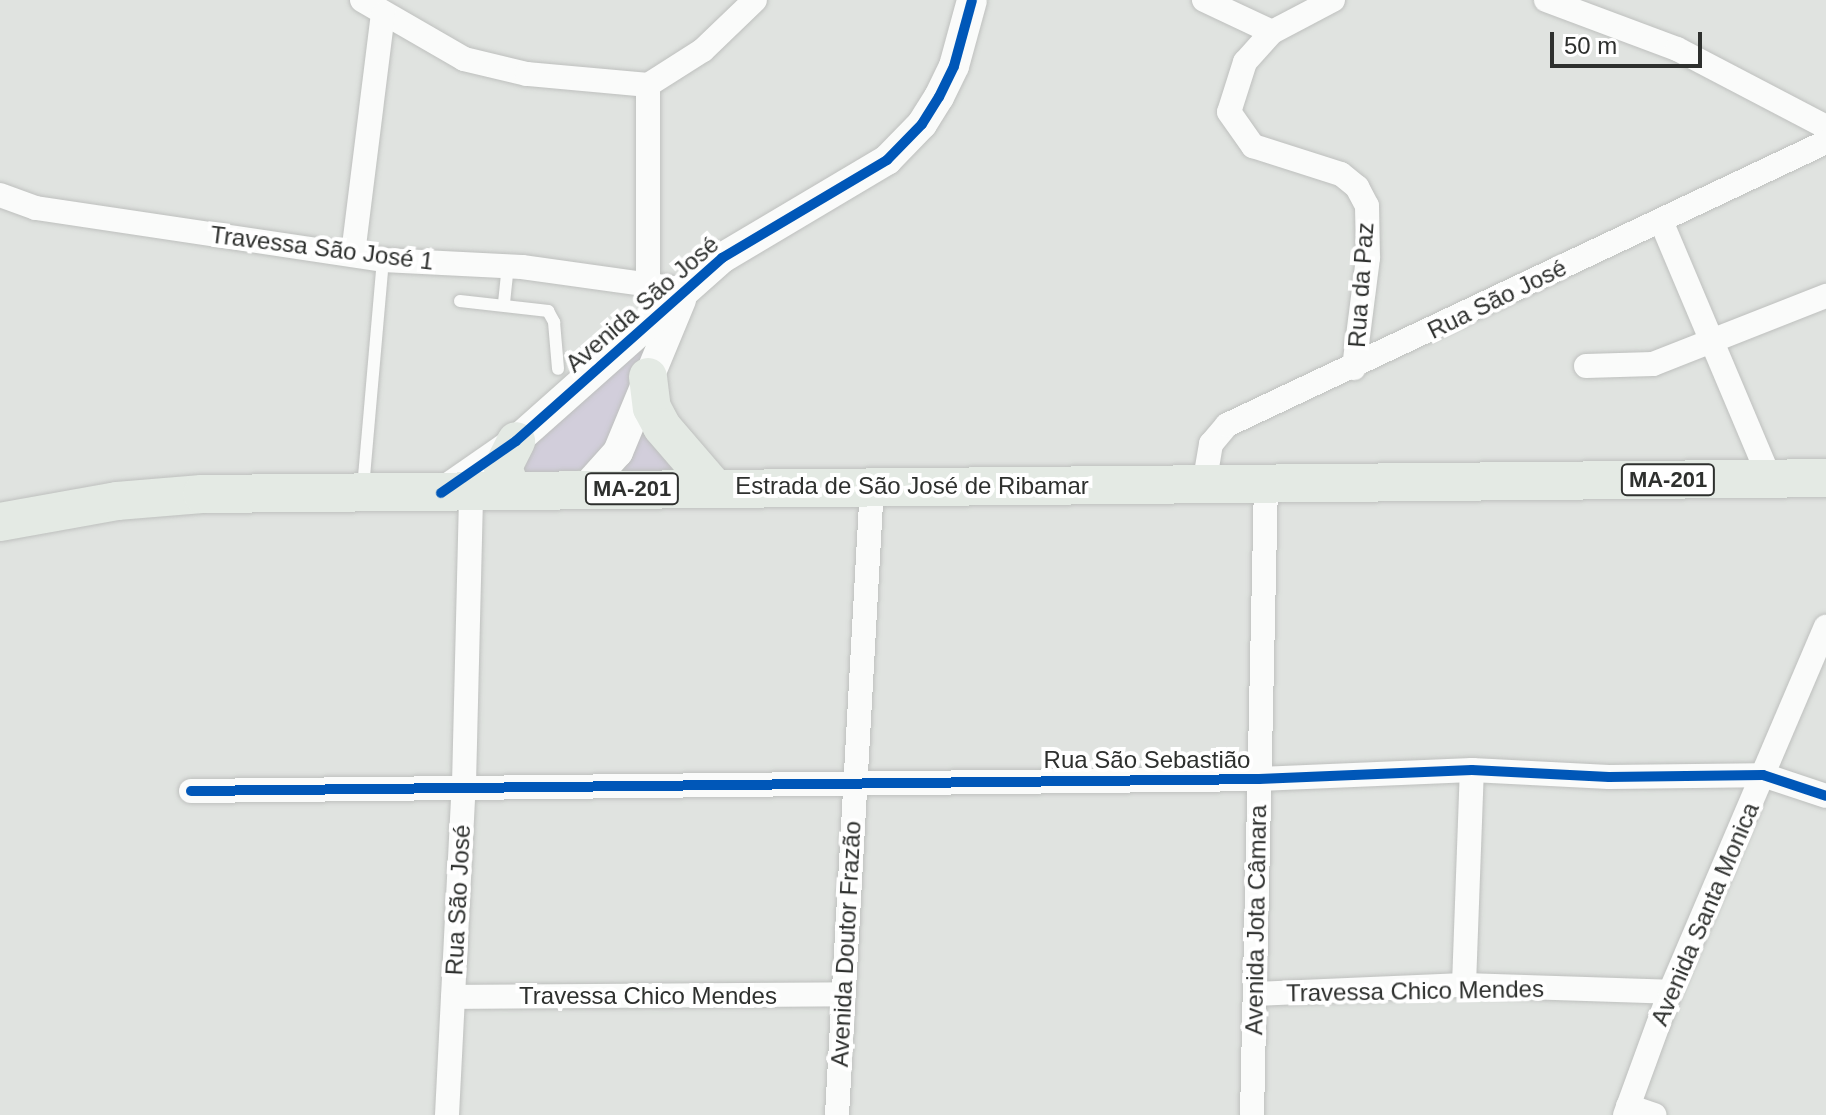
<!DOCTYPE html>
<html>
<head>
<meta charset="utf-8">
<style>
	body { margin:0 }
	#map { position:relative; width:1826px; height:1115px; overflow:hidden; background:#e0e3e0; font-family:Helvetica,sans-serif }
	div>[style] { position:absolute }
	.green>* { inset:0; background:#d2cedb }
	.roads { filter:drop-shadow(0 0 2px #bec0be) drop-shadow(0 0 2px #bec0be) }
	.service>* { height:12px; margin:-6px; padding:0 6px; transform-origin:6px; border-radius:6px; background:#fafbfa }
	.minor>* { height:24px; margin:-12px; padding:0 12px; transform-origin:12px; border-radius:12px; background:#fafbfa }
	.tertiary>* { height:30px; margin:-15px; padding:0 15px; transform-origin:15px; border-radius:15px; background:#fafbfa }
	.primary>* { height:38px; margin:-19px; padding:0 19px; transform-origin:19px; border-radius:19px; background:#e4eae4 }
	.cycleway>* { height:10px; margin:-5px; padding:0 5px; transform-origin:5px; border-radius:5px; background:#0057b8 }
	span { translate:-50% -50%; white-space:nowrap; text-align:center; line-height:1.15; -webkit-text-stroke:8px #fff; paint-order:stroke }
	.shield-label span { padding:2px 6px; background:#fff; border:2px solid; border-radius:6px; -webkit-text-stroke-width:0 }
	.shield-label { font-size:22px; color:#2e302e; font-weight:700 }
	.street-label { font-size:24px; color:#2e302e }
	.scale { position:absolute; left:1550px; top:32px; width:152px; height:36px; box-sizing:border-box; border:4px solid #2e302e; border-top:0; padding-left:10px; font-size:24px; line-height:28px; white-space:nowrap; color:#2e302e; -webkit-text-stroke:6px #fff; paint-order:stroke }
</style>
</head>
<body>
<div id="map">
	<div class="green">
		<i style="clip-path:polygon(654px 337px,611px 442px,589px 465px,577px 471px,529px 476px,522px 470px,523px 449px)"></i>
		<i style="clip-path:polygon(644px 412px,687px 472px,620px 474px)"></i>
	</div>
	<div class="roads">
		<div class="service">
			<i style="left:460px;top:301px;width:89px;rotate:6.5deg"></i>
			<i style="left:548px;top:311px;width:13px;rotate:61deg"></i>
			<i style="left:554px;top:322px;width:47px;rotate:85.1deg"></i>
			<i style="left:504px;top:303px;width:37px;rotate:-84deg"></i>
			<i style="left:363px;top:488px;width:229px;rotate:-85deg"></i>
		</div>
		<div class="minor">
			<i style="left:362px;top:0;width:118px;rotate:30deg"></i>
			<i style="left:464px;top:59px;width:65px;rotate:13.4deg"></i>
			<i style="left:527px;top:74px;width:121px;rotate:5.2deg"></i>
			<i style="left:1204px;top:0;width:75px;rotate:25.2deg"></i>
			<i style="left:1333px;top:0;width:69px;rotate:152.3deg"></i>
			<i style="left:1272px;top:32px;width:40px;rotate:132deg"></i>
			<i style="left:1245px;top:62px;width:52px;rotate:107.7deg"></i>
			<i style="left:1229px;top:112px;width:42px;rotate:54.8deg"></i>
			<i style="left:1253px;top:146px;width:92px;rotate:17.7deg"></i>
			<i style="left:1341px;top:174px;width:21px;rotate:39deg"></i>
			<i style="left:1357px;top:187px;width:21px;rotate:62deg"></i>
			<i style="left:1367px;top:206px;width:52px;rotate:88.9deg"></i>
			<i style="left:1368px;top:258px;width:111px;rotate:97.3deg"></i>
			<i style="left:1546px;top:0;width:140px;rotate:20.5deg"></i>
			<i style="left:1677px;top:49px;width:168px;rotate:27.6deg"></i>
			<i style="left:648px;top:85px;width:199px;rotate:90deg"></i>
			<i style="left:648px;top:85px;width:65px;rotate:-32.5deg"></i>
			<i style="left:703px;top:50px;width:72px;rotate:-43.9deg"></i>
			<i style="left:0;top:195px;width:38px;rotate:20deg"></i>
			<i style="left:36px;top:208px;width:351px;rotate:8.5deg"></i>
			<i style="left:383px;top:260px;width:139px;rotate:2.9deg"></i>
			<i style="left:522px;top:267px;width:165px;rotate:8deg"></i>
			<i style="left:1661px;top:221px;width:280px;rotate:67.1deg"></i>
			<i style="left:353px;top:254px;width:242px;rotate:-82.9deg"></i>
			<i style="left:1586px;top:366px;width:67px;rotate:-1.7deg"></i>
			<i style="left:1653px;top:364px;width:186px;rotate:-21.5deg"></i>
			<i style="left:1204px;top:485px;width:42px;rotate:-80.3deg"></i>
			<i style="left:1211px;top:444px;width:25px;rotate:-50deg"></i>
			<i style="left:1227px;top:425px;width:662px;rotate:-25.29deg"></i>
			<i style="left:191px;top:791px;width:1068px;rotate:-0.64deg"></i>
			<i style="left:1259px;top:779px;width:213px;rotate:-2.4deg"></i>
			<i style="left:1472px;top:770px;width:137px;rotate:2.9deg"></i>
			<i style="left:1609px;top:777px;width:154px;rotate:-0.7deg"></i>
			<i style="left:1763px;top:775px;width:66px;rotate:18.4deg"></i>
			<i style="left:1464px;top:985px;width:215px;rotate:-87.9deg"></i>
			<i style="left:1255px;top:994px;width:209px;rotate:-2.5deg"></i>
			<i style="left:1464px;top:985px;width:206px;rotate:1.9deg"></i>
			<i style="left:453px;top:997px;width:390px;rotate:-0.4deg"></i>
			<i style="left:1628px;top:1106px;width:28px;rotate:19deg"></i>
			<i style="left:447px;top:1115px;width:331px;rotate:-87.1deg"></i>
			<i style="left:464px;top:784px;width:292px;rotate:-88.6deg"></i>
			<i style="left:837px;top:1115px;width:631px;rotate:-86.82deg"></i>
			<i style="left:1252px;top:1115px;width:630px;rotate:-88.73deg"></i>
			<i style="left:1625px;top:1115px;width:131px;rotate:-69.9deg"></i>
			<i style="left:1670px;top:992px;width:397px;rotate:-66.9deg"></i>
		</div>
		<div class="tertiary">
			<i style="left:583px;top:491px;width:52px;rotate:-48.1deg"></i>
			<i style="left:618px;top:452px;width:165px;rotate:-67.5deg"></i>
			<i style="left:441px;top:493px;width:91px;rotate:-34.7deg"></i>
			<i style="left:516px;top:441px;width:276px;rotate:-41.6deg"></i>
			<i style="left:722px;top:258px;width:192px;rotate:-30.7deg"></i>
			<i style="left:887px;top:160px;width:50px;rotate:-45.8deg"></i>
			<i style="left:922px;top:124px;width:32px;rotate:-58deg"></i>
			<i style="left:939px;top:97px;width:34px;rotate:-64deg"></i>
			<i style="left:954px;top:66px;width:68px;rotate:-74.7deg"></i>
		</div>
		<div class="primary">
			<i style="left:648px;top:377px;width:31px;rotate:83deg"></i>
			<i style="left:652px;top:408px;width:21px;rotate:62deg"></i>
			<i style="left:662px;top:427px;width:78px;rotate:49.2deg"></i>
			<i style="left:512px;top:491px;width:26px;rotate:-111deg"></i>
			<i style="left:503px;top:467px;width:29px;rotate:-63deg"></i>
			<i style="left:0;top:522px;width:119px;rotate:-10.2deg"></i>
			<i style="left:117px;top:501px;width:85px;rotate:-4.7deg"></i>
			<i style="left:202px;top:494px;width:1624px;rotate:-0.56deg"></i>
		</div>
	</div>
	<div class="cycleway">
		<i style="left:441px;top:493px;width:91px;rotate:-34.7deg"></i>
		<i style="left:516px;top:441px;width:276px;rotate:-41.6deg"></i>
		<i style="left:722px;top:258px;width:192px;rotate:-30.7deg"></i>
		<i style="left:887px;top:160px;width:50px;rotate:-45.8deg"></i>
		<i style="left:922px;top:124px;width:32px;rotate:-58deg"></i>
		<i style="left:939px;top:97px;width:34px;rotate:-64deg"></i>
		<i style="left:954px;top:66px;width:68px;rotate:-74.7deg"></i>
		<i style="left:191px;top:791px;width:1068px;rotate:-0.64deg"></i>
		<i style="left:1259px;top:779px;width:213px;rotate:-2.4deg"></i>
		<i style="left:1472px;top:770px;width:137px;rotate:2.9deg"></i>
		<i style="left:1609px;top:777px;width:154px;rotate:-0.7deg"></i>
		<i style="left:1763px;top:775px;width:66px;rotate:18.4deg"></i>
	</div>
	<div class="shield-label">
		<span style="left:1668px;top:480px">MA-201</span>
		<span style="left:632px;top:489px">MA-201</span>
	</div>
	<div class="street-label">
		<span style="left:322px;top:248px;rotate:7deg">Travessa São José 1</span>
		<span style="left:1361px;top:285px;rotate:-86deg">Rua da Paz</span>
		<span style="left:1497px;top:299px;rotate:-26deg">Rua São José</span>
		<span style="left:642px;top:304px;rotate:-41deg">Avenida São José</span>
		<span style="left:912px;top:486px">Estrada de São José de Ribamar</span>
		<span style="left:1147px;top:760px">Rua São Sebastião</span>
		<span style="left:458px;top:900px;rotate:-87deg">Rua São José</span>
		<span style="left:1705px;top:914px;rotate:-67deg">Avenida Santa Monica</span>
		<span style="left:1256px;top:920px;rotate:-89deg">Avenida Jota Câmara</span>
		<span style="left:846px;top:944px;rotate:-87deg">Avenida Doutor Frazão</span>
		<span style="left:1415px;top:991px;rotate:-1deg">Travessa Chico Mendes</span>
		<span style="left:648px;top:996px">Travessa Chico Mendes</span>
	</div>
	<div class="scale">50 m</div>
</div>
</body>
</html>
